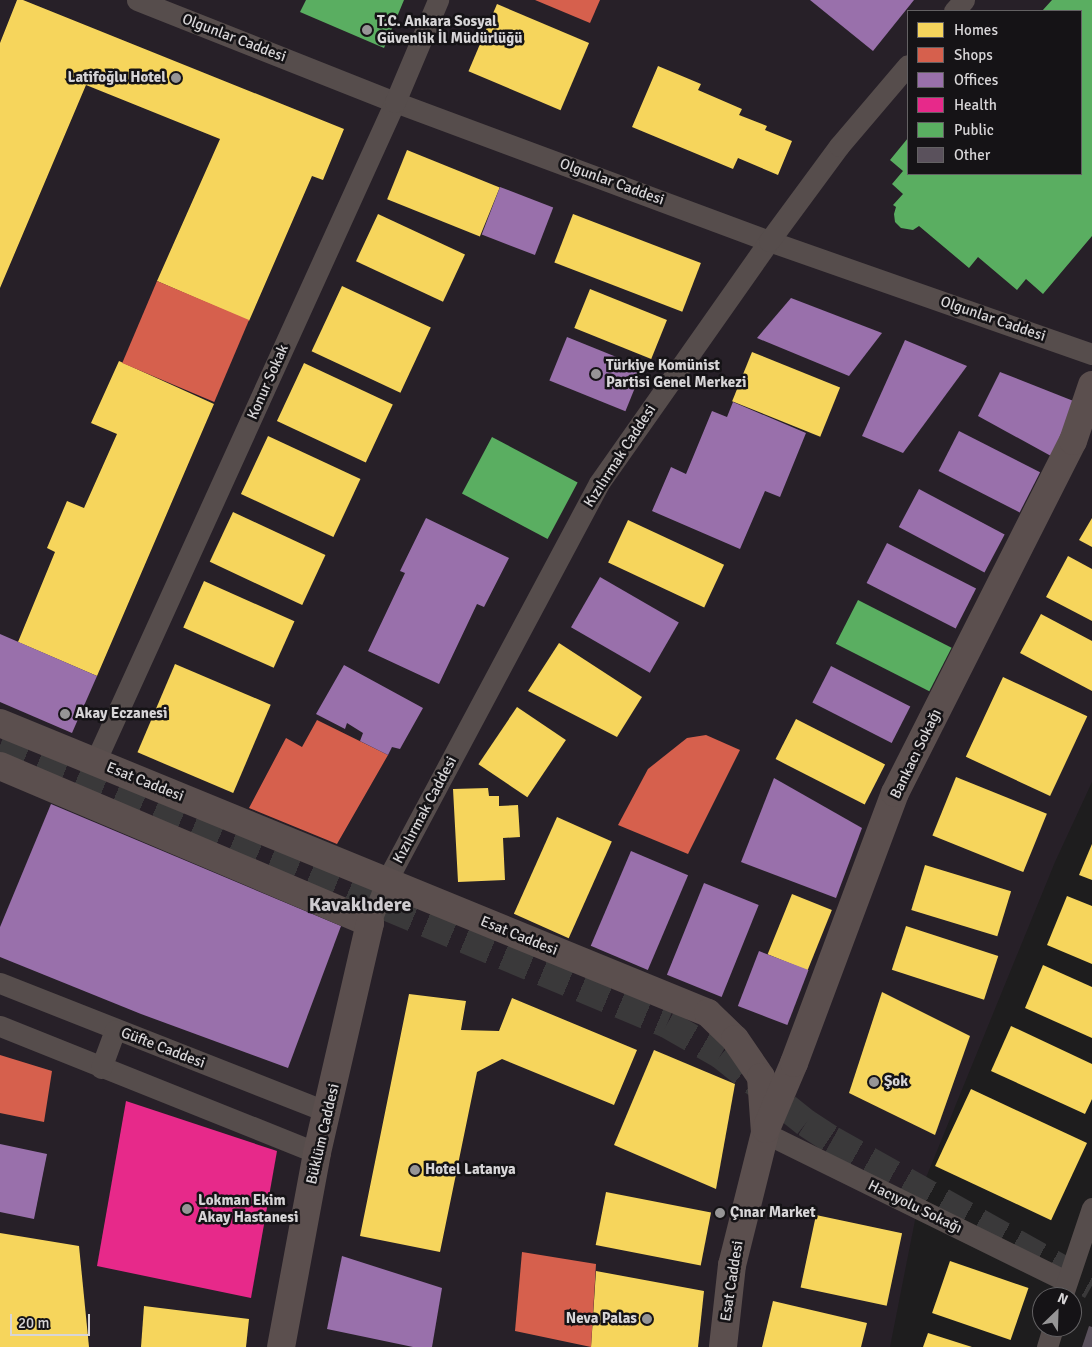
<!DOCTYPE html>
<html>
<head>
<meta charset="utf-8">
<style>
	body { margin:0 }
	#map { position:relative; width:1092px; height:1347px; overflow:hidden; background:#1e1d1e; font-family:Signika,sans-serif }
	div>[style] { position:absolute }
	.built>* { inset:0; background:#272028 }
	.homes>* { inset:0; background:#f6d55c; transform-origin:0 0 }
	.shops>* { inset:0; background:#d6604d; transform-origin:0 0 }
	.offices>* { inset:0; background:#9970ab; transform-origin:0 0 }
	.health>* { inset:0; background:#e7298a }
	.public>* { inset:0; background:#5aae61; transform-origin:0 0 }
	.building>* { inset:0; background:#5a515c }
	.secondary-tunnel>* { height:28px; margin-top:-14px; transform-origin:0; background:repeating-linear-gradient(90deg,#3a393a 0 28px,transparent 0 42px) }
	.street>* { height:21px; margin:-10.5px; padding:0 10.5px; transform-origin:10.5px; border-radius:10.5px; background:#564d4c }
	.secondary>* { height:28px; margin:-14px; padding:0 14px; transform-origin:14px; border-radius:14px; background:#5b4f4e }
	.dots>* { width:14px; height:14px; translate:-50% -50%; box-sizing:border-box; border:2px solid #151316; border-radius:50% }
	span { translate:-50% -50%; white-space:nowrap; text-align:center; line-height:1.15; -webkit-text-stroke:5px #151316; paint-order:stroke }
	.poi-label { font-size:15px; color:#d7d5d7; font-weight:700 }
	.left { translate:0 -50%; text-align:left }
	.right { translate:-100% -50%; text-align:right }
	.street-label { font-size:15px; color:#d7d5d7 }
	.district-label { font-size:20px; color:#cecbcf; font-weight:700 }
	.legend { position:absolute; left:907px; top:10px; width:175px; height:165px; box-sizing:border-box; background:#151316; border:1px solid #636163; margin:0; padding:6px 9px; list-style:none; font-size:15px; color:#d7d5d7 }
	.legend li { display:flex; align-items:center; gap:10px; height:25px }
	.legend b { width:25px; border:1px solid #636163 }
	.north { position:absolute; left:1032px; top:1287px; width:50px; height:50px; box-sizing:border-box; background:#151316; border:1px solid #636163; border-radius:50%; rotate:24deg; font-size:14px; font-weight:700; line-height:20px; text-align:center; color:#d7d5d7 }
	.north::after { content:''; display:block; margin:auto; width:18px; height:22px; background:#969596; clip-path:polygon(50% 0,100% 100%,50% 72%,0 100%) }
	.scale { position:absolute; left:10px; top:1314px; width:80px; height:22px; box-sizing:border-box; border:2px solid #d7d5d7; border-top:0; padding-left:6px; font-size:15px; line-height:18px; white-space:nowrap; color:#d7d5d7; -webkit-text-stroke:4px #151316; paint-order:stroke }
</style>
</head>
<body>
<div id="map">
	<div class="built">
		<i style="clip-path:polygon(evenodd,0 0,1092px 0,1092px 782px,1055px 862px,921px 1190px,890px 1347px,0 1347px,0 0,908px 11px,1081px 11px,1081px 174px,908px 174px,908px 11px)"></i>
	</div>
	<div class="homes">
		<i style="clip-path:polygon(17px 0,23px 0,344px 129px,323px 180px,312px 176px,249px 321px,157px 281px,220px 139px,86px 85px,0 288px,0 43px)"></i>
		<i style="left:497px;top:4px;width:100px;height:73px;rotate:23deg"></i>
		<i style="clip-path:polygon(658px 66px,701px 84px,698px 90px,742px 109px,739px 115px,767px 126px,765px 130px,792px 141px,778px 175px,738px 158px,733px 169px,632px 127px)"></i>
		<i style="left:407px;top:150px;width:100px;height:53px;rotate:22deg"></i>
		<i style="left:378px;top:214px;width:96px;height:52px;rotate:25deg"></i>
		<i style="left:573px;top:214px;width:137px;height:52px;rotate:21deg"></i>
		<i style="left:342px;top:286px;width:98px;height:72px;rotate:25deg"></i>
		<i style="left:590px;top:289px;width:83px;height:42px;rotate:22deg"></i>
		<i style="left:752px;top:352px;width:95px;height:53px;rotate:22deg"></i>
		<i style="clip-path:polygon(119px 361px,214px 404px,97px 676px,18px 642px,55px 552px,47px 548px,67px 501px,84px 508px,117px 434px,91px 423px)"></i>
		<i style="left:304px;top:363px;width:98px;height:64px;rotate:25deg"></i>
		<i style="left:268px;top:436px;width:102px;height:64px;rotate:25deg"></i>
		<i style="left:233px;top:512px;width:102px;height:55px;rotate:25deg"></i>
		<i style="clip-path:polygon(1092px 518px,1092px 547px,1079px 540px)"></i>
		<i style="left:628px;top:520px;width:106px;height:47px;rotate:25deg"></i>
		<i style="clip-path:polygon(1068px 556px,1092px 569px,1092px 621px,1046px 597px)"></i>
		<i style="left:204px;top:581px;width:99px;height:51px;rotate:24deg"></i>
		<i style="clip-path:polygon(1041px 614px,1092px 641px,1092px 691px,1020px 653px)"></i>
		<i style="clip-path:polygon(559px 643px,642px 697px,617px 737px,528px 691px)"></i>
		<i style="left:175px;top:664px;width:104px;height:96px;rotate:23deg"></i>
		<i style="left:1003px;top:677px;width:93px;height:88px;rotate:25deg"></i>
		<i style="left:517px;top:707px;width:59px;height:69px;rotate:34deg"></i>
		<i style="left:796px;top:719px;width:100px;height:45px;rotate:27deg"></i>
		<i style="left:956px;top:777px;width:98px;height:63px;rotate:22deg"></i>
		<i style="clip-path:polygon(488px 788px,489px 796px,499px 796px,499px 806px,518px 805px,520px 837px,503px 838px,505px 880px,458px 882px,453px 789px)"></i>
		<i style="left:557px;top:817px;width:60px;height:106px;rotate:24deg"></i>
		<i style="clip-path:polygon(1092px 844px,1092px 880px,1079px 875px)"></i>
		<i style="left:925px;top:865px;width:90px;height:47px;rotate:17deg"></i>
		<i style="left:792px;top:894px;width:43px;height:65px;rotate:22deg"></i>
		<i style="clip-path:polygon(1067px 896px,1092px 906px,1092px 964px,1047px 945px)"></i>
		<i style="left:906px;top:926px;width:97px;height:46px;rotate:18deg"></i>
		<i style="clip-path:polygon(1043px 965px,1092px 987px,1092px 1038px,1025px 1008px)"></i>
		<i style="clip-path:polygon(882px 992px,970px 1036px,935px 1135px,849px 1093px)"></i>
		<i style="clip-path:polygon(409px 994px,466px 1001px,461px 1030px,499px 1031px,512px 998px,637px 1050px,614px 1105px,502px 1059px,477px 1072px,440px 1252px,360px 1236px)"></i>
		<i style="clip-path:polygon(1011px 1026px,1092px 1064px,1092px 1099px,1085px 1114px,991px 1071px)"></i>
		<i style="clip-path:polygon(654px 1050px,735px 1084px,716px 1189px,614px 1145px)"></i>
		<i style="left:971px;top:1089px;width:128px;height:85px;rotate:25deg"></i>
		<i style="left:606px;top:1192px;width:107px;height:54px;rotate:11deg"></i>
		<i style="left:816px;top:1215px;width:88px;height:74px;rotate:12deg"></i>
		<i style="clip-path:polygon(0 1233px,79px 1246px,89px 1347px,0 1347px)"></i>
		<i style="left:950px;top:1261px;width:83px;height:55px;rotate:19deg"></i>
		<i style="clip-path:polygon(596px 1271px,704px 1291px,698px 1347px,591px 1347px)"></i>
		<i style="clip-path:polygon(773px 1301px,867px 1323px,861px 1347px,762px 1347px)"></i>
		<i style="clip-path:polygon(144px 1306px,249px 1319px,246px 1347px,141px 1347px)"></i>
		<i style="clip-path:polygon(928px 1333px,972px 1347px,923px 1347px)"></i>
	</div>
	<div class="shops">
		<i style="clip-path:polygon(535px 0,600px 0,590px 23px)"></i>
		<i style="left:157px;top:281px;width:100px;height:89px;rotate:23deg"></i>
		<i style="clip-path:polygon(317px 720px,388px 755px,337px 844px,249px 808px,286px 738px,302px 747px)"></i>
		<i style="clip-path:polygon(706px 735px,740px 750px,688px 854px,618px 825px,648px 769px,687px 738px)"></i>
		<i style="clip-path:polygon(0 1055px,52px 1071px,44px 1122px,0 1113px)"></i>
		<i style="clip-path:polygon(522px 1252px,596px 1264px,591px 1347px,515px 1331px)"></i>
	</div>
	<div class="offices">
		<i style="clip-path:polygon(810px 0,914px 0,873px 51px)"></i>
		<i style="left:500px;top:187px;width:57px;height:51px;rotate:21deg"></i>
		<i style="clip-path:polygon(791px 298px,882px 333px,849px 376px,757px 338px)"></i>
		<i style="left:567px;top:337px;width:82px;height:47px;rotate:22deg"></i>
		<i style="clip-path:polygon(905px 340px,967px 366px,903px 453px,862px 436px)"></i>
		<i style="clip-path:polygon(1000px 372px,1076px 402px,1051px 456px,978px 416px)"></i>
		<i style="clip-path:polygon(733px 402px,806px 433px,780px 497px,765px 491px,740px 549px,652px 511px,671px 467px,686px 474px,712px 411px,727px 417px)"></i>
		<i style="left:959px;top:431px;width:91px;height:45px;rotate:27deg"></i>
		<i style="left:919px;top:489px;width:97px;height:43px;rotate:28deg"></i>
		<i style="clip-path:polygon(426px 518px,509px 558px,484px 607px,477px 604px,439px 684px,368px 651px,405px 573px,400px 571px)"></i>
		<i style="left:887px;top:543px;width:100px;height:45px;rotate:27deg"></i>
		<i style="left:600px;top:577px;width:91px;height:58px;rotate:30deg"></i>
		<i style="clip-path:polygon(0 634px,97px 676px,72px 733px,0 702px)"></i>
		<i style="clip-path:polygon(344px 665px,423px 708px,400px 749px,392px 747px,388px 755px,360px 741px,363px 733px,347px 723px,345px 729px,316px 714px)"></i>
		<i style="left:831px;top:666px;width:89px;height:41px;rotate:27deg"></i>
		<i style="clip-path:polygon(774px 778px,862px 828px,836px 898px,741px 862px)"></i>
		<i style="clip-path:polygon(51px 804px,341px 926px,288px 1068px,141px 1014px,0 957px,0 927px)"></i>
		<i style="left:631px;top:851px;width:62px;height:103px;rotate:23deg"></i>
		<i style="left:704px;top:883px;width:59px;height:99px;rotate:22deg"></i>
		<i style="left:759px;top:951px;width:53px;height:59px;rotate:21deg"></i>
		<i style="clip-path:polygon(0 1144px,47px 1154px,34px 1219px,0 1212px)"></i>
		<i style="clip-path:polygon(342px 1256px,442px 1288px,432px 1347px,413px 1347px,327px 1329px)"></i>
	</div>
	<div class="health">
		<i style="clip-path:polygon(126px 1101px,277px 1151px,251px 1298px,97px 1266px)"></i>
	</div>
	<div class="public">
		<i style="clip-path:polygon(306px 0,404px 0,384px 48px,300px 12px)"></i>
		<i style="clip-path:polygon(1052px 0,1092px 0,1092px 236px,1043px 294px,1026px 279px,1017px 290px,978px 257px,969px 268px,919px 226px,913px 230px,901px 228px,895px 222px,894px 214px,896px 207px,893px 205px,903px 194px,892px 184px,903px 171px,890px 160px,908px 138px,908px 174px,1081px 174px,1081px 11px,1042px 11px)"></i>
		<i style="left:492px;top:437px;width:97px;height:64px;rotate:28deg"></i>
		<i style="left:858px;top:600px;width:105px;height:49px;rotate:27deg"></i>
	</div>
	<div class="building">
		<i style="clip-path:polygon(1089px 1326px,1092px 1327px,1092px 1347px,1082px 1347px)"></i>
	</div>
	<div class="secondary-tunnel">
		<i style="left:0;top:745px;width:723px;rotate:22.7deg"></i>
		<i style="left:667px;top:1024px;width:62px;rotate:29.9deg"></i>
		<i style="left:721px;top:1055px;width:109px;rotate:38.7deg"></i>
		<i style="left:806px;top:1123px;width:31px;rotate:33deg"></i>
		<i style="left:832px;top:1140px;width:298px;rotate:29.3deg"></i>
	</div>
	<div class="street">
		<i style="left:137px;top:0;width:277px;rotate:21.6deg"></i>
		<i style="left:395px;top:102px;width:399px;rotate:20.4deg"></i>
		<i style="left:769px;top:241px;width:342px;rotate:19.3deg"></i>
		<i style="left:954px;top:11px;width:15px;rotate:-48deg"></i>
		<i style="left:95px;top:762px;width:725px;rotate:-65.56deg"></i>
		<i style="left:395px;top:102px;width:111px;rotate:-67.1deg"></i>
		<i style="left:370px;top:923px;width:44px;rotate:-68.7deg"></i>
		<i style="left:386px;top:882px;width:452px;rotate:-61.9deg"></i>
		<i style="left:599px;top:483px;width:296px;rotate:-54.9deg"></i>
		<i style="left:769px;top:241px;width:118px;rotate:-53.6deg"></i>
		<i style="left:839px;top:146px;width:106px;rotate:-49.6deg"></i>
		<i style="left:0;top:983px;width:352px;rotate:21.5deg"></i>
		<i style="left:0;top:1026px;width:341px;rotate:21.8deg"></i>
		<i style="left:101px;top:1068px;width:40px;rotate:-69.8deg"></i>
		<i style="left:765px;top:1133px;width:335px;rotate:26.2deg"></i>
		<i style="left:1062px;top:1297px;width:94px;rotate:-71.4deg"></i>
		<i style="left:1047px;top:1347px;width:21px;rotate:-73deg"></i>
	</div>
	<div class="secondary">
		<i style="left:0;top:723px;width:765px;rotate:22.27deg"></i>
		<i style="left:708px;top:1013px;width:37px;rotate:44deg"></i>
		<i style="left:735px;top:1039px;width:46px;rotate:55.6deg"></i>
		<i style="left:761px;top:1077px;width:56px;rotate:85.9deg"></i>
		<i style="left:765px;top:1133px;width:136px;rotate:104deg"></i>
		<i style="left:732px;top:1265px;width:82px;rotate:96.3deg"></i>
		<i style="left:0;top:766px;width:402px;rotate:23deg"></i>
		<i style="left:370px;top:923px;width:236px;rotate:103deg"></i>
		<i style="left:317px;top:1153px;width:197px;rotate:100.5deg"></i>
		<i style="left:766px;top:1129px;width:72px;rotate:-67deg"></i>
		<i style="left:794px;top:1063px;width:288px;rotate:-69.5deg"></i>
		<i style="left:895px;top:793px;width:394px;rotate:-63.2deg"></i>
		<i style="left:1073px;top:441px;width:59px;rotate:-71.3deg"></i>
	</div>
	<div class="dots">
		<i style="left:367px;top:30px;background:#969596"></i>
		<i style="left:176px;top:78px;background:#969596"></i>
		<i style="left:596px;top:374px;background:#969596"></i>
		<i style="left:65px;top:714px;background:#969596"></i>
		<i style="left:874px;top:1082px;background:#969596"></i>
		<i style="left:415px;top:1170px;background:#969596"></i>
		<i style="left:187px;top:1209px;background:#969596"></i>
		<i style="left:720px;top:1213px;background:#969596"></i>
		<i style="left:647px;top:1319px;background:#969596"></i>
	</div>
	<div class="poi-label">
		<span class="left" style="left:377px;top:30px">T.C. Ankara Sosyal<br>Güvenlik İl Müdürlüğü</span>
		<span class="right" style="left:166px;top:78px">Latifoğlu Hotel</span>
		<span class="left" style="left:606px;top:374px">Türkiye Komünist<br>Partisi Genel Merkezi</span>
		<span class="left" style="left:75px;top:714px">Akay Eczanesi</span>
		<span class="left" style="left:884px;top:1082px">Şok</span>
		<span class="left" style="left:425px;top:1170px">Hotel Latanya</span>
		<span class="left" style="left:198px;top:1209px">Lokman Ekim<br>Akay Hastanesi</span>
		<span class="left" style="left:730px;top:1213px">Çınar Market</span>
		<span class="right" style="left:637px;top:1319px">Neva Palas</span>
	</div>
	<div class="street-label">
		<span style="left:234px;top:38px;rotate:21deg">Olgunlar Caddesi</span>
		<span style="left:612px;top:182px;rotate:20deg">Olgunlar Caddesi</span>
		<span style="left:993px;top:319px;rotate:19deg">Olgunlar Caddesi</span>
		<span style="left:268px;top:382px;rotate:-66deg">Konur Sokak</span>
		<span style="left:620px;top:456px;rotate:-57deg">Kızılırmak Caddesi</span>
		<span style="left:916px;top:754px;rotate:-64deg">Bankacı Sokağı</span>
		<span style="left:145px;top:782px;rotate:22deg">Esat Caddesi</span>
		<span style="left:425px;top:810px;rotate:-62deg">Kızılırmak Caddesi</span>
		<span style="left:519px;top:936px;rotate:22deg">Esat Caddesi</span>
		<span style="left:163px;top:1048px;rotate:21deg">Güfte Caddesi</span>
		<span style="left:323px;top:1134px;rotate:-77deg">Büklüm Caddesi</span>
		<span style="left:915px;top:1207px;rotate:26deg">Hacıyolu Sokağı</span>
		<span style="left:732px;top:1281px;rotate:-81deg">Esat Caddesi</span>
	</div>
	<div class="district-label">
		<span style="left:360px;top:904px">Kavaklıdere</span>
	</div>
	<ul class="legend">
	<li><b style="height:14px;background:#f6d55c"></b>Homes</li>
	<li><b style="height:14px;background:#d6604d"></b>Shops</li>
	<li><b style="height:14px;background:#9970ab"></b>Offices</li>
	<li><b style="height:14px;background:#e7298a"></b>Health</li>
	<li><b style="height:14px;background:#5aae61"></b>Public</li>
	<li><b style="height:14px;background:#5a515c"></b>Other</li>
	</ul>
	<div class="north">N</div>
	<div class="scale">20 m</div>
</div>
</body>
</html>
